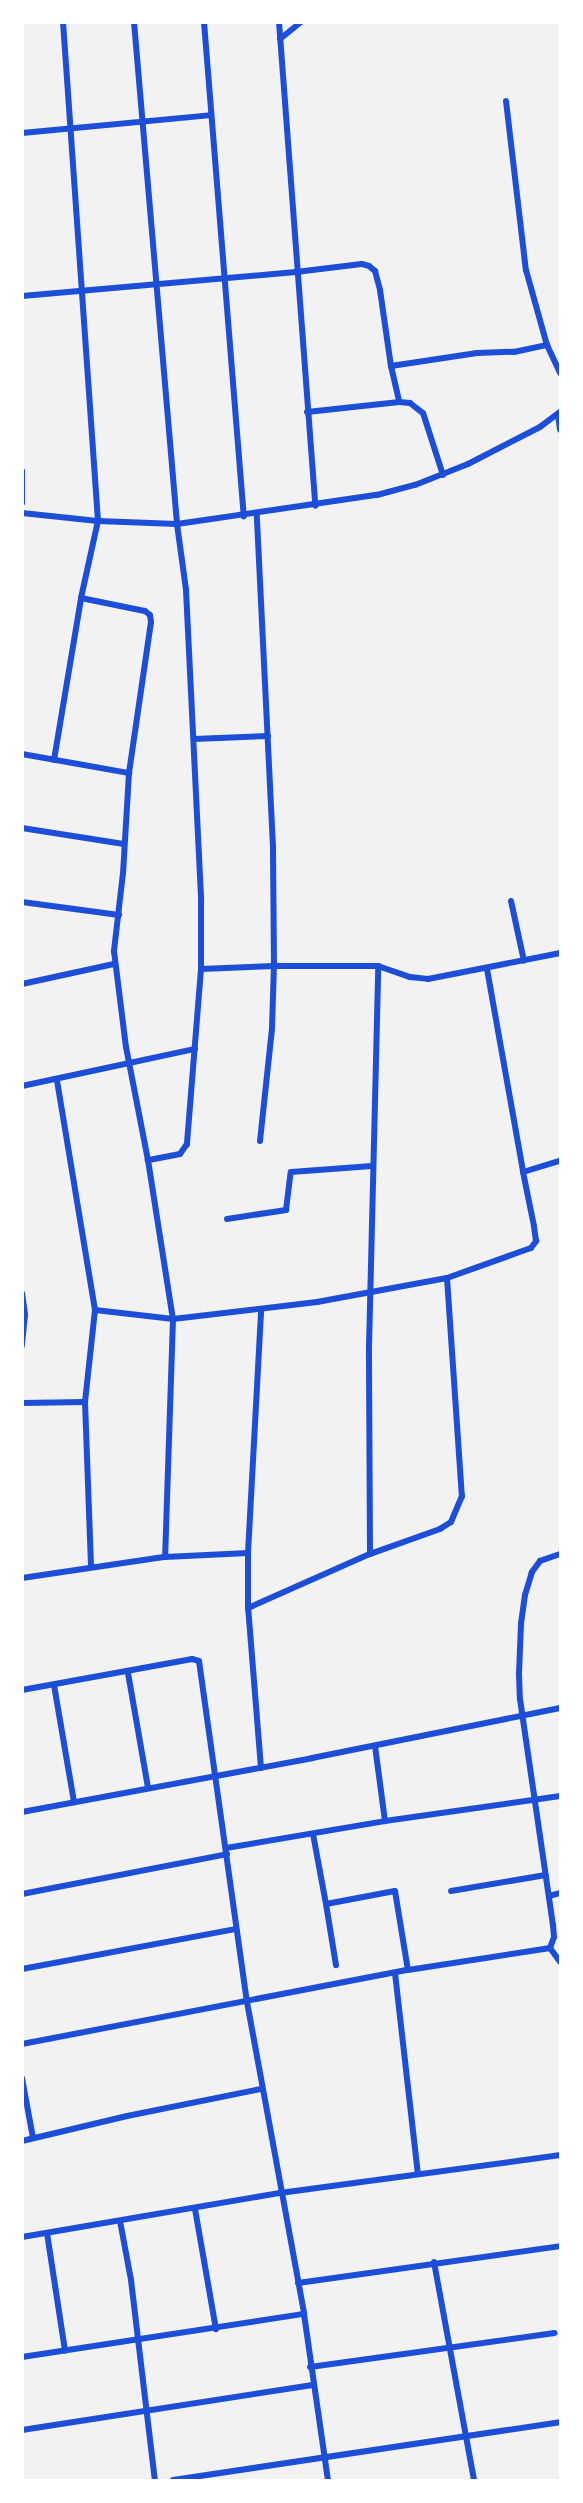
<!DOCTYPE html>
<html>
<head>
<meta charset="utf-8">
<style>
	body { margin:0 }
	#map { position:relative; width:583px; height:2503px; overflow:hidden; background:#f2f2f2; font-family:"Crimson Pro",serif }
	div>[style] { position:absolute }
	.minor>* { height:6px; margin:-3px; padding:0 3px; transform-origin:3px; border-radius:3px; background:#1d4ed8 }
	span { translate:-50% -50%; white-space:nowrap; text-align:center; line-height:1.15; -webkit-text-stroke:5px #fff; paint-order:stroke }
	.frame { position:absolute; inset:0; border:24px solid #fff; pointer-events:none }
</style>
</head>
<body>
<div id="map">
	<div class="minor">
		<i style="left:134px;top:22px;width:504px;rotate:85.1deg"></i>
		<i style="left:177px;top:524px;width:67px;rotate:82.2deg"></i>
		<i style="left:186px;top:590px;width:310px;rotate:87.2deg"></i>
		<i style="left:201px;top:900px;width:69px;rotate:90deg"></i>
		<i style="left:201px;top:969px;width:176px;rotate:94.6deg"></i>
		<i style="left:187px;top:1144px;width:12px;rotate:125deg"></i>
		<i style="left:180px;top:1154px;width:33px;rotate:169deg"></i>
		<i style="left:148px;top:1160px;width:161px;rotate:81.1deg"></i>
		<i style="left:173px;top:1319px;width:145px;rotate:-6.7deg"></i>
		<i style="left:317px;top:1302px;width:132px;rotate:-10.5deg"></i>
		<i style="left:447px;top:1278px;width:219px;rotate:86.1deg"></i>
		<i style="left:462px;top:1496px;width:28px;rotate:113deg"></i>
		<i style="left:451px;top:1522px;width:13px;rotate:148deg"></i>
		<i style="left:440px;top:1529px;width:74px;rotate:160.3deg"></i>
		<i style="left:204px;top:22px;width:496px;rotate:85.4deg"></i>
		<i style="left:279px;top:22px;width:485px;rotate:85.7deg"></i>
		<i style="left:280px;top:39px;width:27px;rotate:-39deg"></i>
		<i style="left:506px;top:101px;width:170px;rotate:83.3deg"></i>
		<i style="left:526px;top:270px;width:78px;rotate:74.4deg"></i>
		<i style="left:547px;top:345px;width:31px;rotate:65deg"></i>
		<i style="left:22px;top:133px;width:190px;rotate:-5.4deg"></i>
		<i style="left:22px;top:296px;width:275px;rotate:-5deg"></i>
		<i style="left:296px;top:272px;width:66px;rotate:-6.9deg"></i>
		<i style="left:362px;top:264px;width:7px;rotate:16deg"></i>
		<i style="left:369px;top:266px;width:8px;rotate:40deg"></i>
		<i style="left:375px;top:271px;width:20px;rotate:75deg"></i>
		<i style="left:380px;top:290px;width:77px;rotate:81.8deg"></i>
		<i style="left:391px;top:366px;width:37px;rotate:77deg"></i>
		<i style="left:399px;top:402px;width:11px;rotate:5deg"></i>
		<i style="left:410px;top:403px;width:16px;rotate:38deg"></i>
		<i style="left:423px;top:413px;width:65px;rotate:72.1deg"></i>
		<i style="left:391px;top:366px;width:87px;rotate:-8.6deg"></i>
		<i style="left:477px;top:353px;width:37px;rotate:-2deg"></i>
		<i style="left:514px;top:352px;width:34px;rotate:-12deg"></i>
		<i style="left:307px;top:412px;width:93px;rotate:-6.2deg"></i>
		<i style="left:558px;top:415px;width:15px;rotate:82deg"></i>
		<i style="left:22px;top:471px;width:32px;rotate:90deg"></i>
		<i style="left:22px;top:513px;width:76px;rotate:6deg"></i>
		<i style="left:98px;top:521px;width:79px;rotate:2.2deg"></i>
		<i style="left:177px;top:524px;width:202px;rotate:-8.3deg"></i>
		<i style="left:377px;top:495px;width:39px;rotate:-15deg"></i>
		<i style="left:415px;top:485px;width:57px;rotate:-21.6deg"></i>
		<i style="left:468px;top:464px;width:81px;rotate:-27.2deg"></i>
		<i style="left:540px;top:427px;width:25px;rotate:-37deg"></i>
		<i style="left:81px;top:598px;width:65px;rotate:11.5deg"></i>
		<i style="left:145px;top:611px;width:6px;rotate:39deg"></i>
		<i style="left:150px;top:615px;width:7px;rotate:82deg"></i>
		<i style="left:151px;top:622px;width:153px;rotate:98.3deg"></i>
		<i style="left:129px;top:773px;width:100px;rotate:93.4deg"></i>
		<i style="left:123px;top:873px;width:79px;rotate:96.6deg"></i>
		<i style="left:114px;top:951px;width:97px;rotate:82.9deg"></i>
		<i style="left:126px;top:1047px;width:115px;rotate:79deg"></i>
		<i style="left:194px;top:739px;width:74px;rotate:-2.3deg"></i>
		<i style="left:22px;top:754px;width:109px;rotate:10.1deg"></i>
		<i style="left:54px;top:760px;width:164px;rotate:-80.5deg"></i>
		<i style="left:81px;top:598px;width:79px;rotate:-77.6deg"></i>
		<i style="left:98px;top:521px;width:500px;rotate:-94.01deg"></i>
		<i style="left:22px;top:828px;width:103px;rotate:8.9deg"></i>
		<i style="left:511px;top:901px;width:61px;rotate:77.8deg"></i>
		<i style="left:22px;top:902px;width:98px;rotate:7.6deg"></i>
		<i style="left:201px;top:969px;width:73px;rotate:-2.4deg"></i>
		<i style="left:274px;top:966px;width:119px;rotate:-90.5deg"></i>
		<i style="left:273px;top:847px;width:333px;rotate:-92.8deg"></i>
		<i style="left:487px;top:969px;width:206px;rotate:79.9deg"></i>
		<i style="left:22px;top:984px;width:94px;rotate:-12.3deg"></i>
		<i style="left:22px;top:1086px;width:177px;rotate:-12.1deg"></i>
		<i style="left:260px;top:1141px;width:114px;rotate:-83.9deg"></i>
		<i style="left:272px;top:1028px;width:62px;rotate:-88.2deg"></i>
		<i style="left:274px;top:966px;width:104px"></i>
		<i style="left:378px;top:966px;width:34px;rotate:19deg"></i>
		<i style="left:410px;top:977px;width:18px;rotate:6deg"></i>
		<i style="left:428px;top:979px;width:135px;rotate:-11.1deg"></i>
		<i style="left:227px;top:1219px;width:60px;rotate:-8.7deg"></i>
		<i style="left:286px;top:1210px;width:38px;rotate:-83deg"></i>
		<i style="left:291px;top:1172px;width:81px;rotate:-4.2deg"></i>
		<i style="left:447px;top:1278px;width:89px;rotate:-19.7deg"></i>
		<i style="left:531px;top:1248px;width:9px;rotate:-54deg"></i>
		<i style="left:536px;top:1241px;width:15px;rotate:-98deg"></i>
		<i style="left:534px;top:1226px;width:55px;rotate:-101.5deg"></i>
		<i style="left:523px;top:1172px;width:39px;rotate:-17deg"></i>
		<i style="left:22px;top:1293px;width:22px;rotate:82deg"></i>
		<i style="left:25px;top:1315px;width:31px;rotate:96deg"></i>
		<i style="left:95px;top:1310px;width:79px;rotate:6.6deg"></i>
		<i style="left:173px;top:1319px;width:238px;rotate:91.9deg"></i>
		<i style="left:85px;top:1402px;width:165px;rotate:87.9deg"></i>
		<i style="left:22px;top:1403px;width:63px;rotate:-0.9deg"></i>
		<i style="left:85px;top:1402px;width:93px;rotate:-83.8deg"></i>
		<i style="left:95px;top:1310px;width:233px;rotate:-99.4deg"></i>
		<i style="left:560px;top:1554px;width:21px;rotate:161deg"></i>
		<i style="left:540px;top:1561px;width:14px;rotate:126deg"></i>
		<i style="left:532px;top:1572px;width:24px;rotate:107deg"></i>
		<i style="left:525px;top:1595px;width:29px;rotate:98deg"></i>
		<i style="left:521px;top:1624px;width:50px;rotate:92.3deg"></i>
		<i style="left:519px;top:1674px;width:25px;rotate:88deg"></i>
		<i style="left:520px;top:1699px;width:228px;rotate:81.7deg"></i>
		<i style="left:553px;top:1925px;width:12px;rotate:85deg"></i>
		<i style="left:554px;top:1937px;width:12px;rotate:110deg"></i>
		<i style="left:550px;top:1948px;width:17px;rotate:54deg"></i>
		<i style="left:22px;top:1578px;width:145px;rotate:-8.4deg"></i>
		<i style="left:165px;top:1557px;width:83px;rotate:-2.8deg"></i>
		<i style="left:248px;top:1608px;width:133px;rotate:-23.9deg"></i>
		<i style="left:370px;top:1554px;width:207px;rotate:-90.3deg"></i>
		<i style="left:369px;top:1347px;width:381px;rotate:-88.6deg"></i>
		<i style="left:128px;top:1673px;width:117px;rotate:80.1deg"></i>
		<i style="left:54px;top:1685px;width:119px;rotate:80.3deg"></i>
		<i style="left:22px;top:1690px;width:173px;rotate:-10.3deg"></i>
		<i style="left:192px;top:1659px;width:7px;rotate:16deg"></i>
		<i style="left:199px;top:1661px;width:344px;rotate:82deg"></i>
		<i style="left:247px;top:2002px;width:317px;rotate:79.6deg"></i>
		<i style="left:304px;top:2314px;width:168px;rotate:81.8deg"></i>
		<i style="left:375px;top:1746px;width:76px;rotate:82.4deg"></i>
		<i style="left:261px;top:1768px;width:161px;rotate:-94.6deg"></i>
		<i style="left:248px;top:1608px;width:55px;rotate:-90deg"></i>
		<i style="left:248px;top:1553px;width:243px;rotate:-86.9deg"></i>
		<i style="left:22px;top:1812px;width:295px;rotate:-10.5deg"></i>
		<i style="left:312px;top:1758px;width:253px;rotate:-11.4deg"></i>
		<i style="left:313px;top:1834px;width:71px;rotate:79.5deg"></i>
		<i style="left:326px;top:1904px;width:70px;rotate:-10.7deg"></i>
		<i style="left:395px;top:1891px;width:80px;rotate:80.7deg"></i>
		<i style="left:226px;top:1848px;width:161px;rotate:-9.6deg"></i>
		<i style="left:385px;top:1821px;width:177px;rotate:-8.1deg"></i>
		<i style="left:451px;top:1891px;width:96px;rotate:-9.6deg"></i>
		<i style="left:22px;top:1894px;width:209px;rotate:-11deg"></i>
		<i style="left:549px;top:1896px;width:11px;rotate:-15deg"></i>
		<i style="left:326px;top:1904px;width:62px;rotate:80.7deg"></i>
		<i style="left:22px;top:1969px;width:218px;rotate:-10.6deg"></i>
		<i style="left:395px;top:1973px;width:202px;rotate:83.5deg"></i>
		<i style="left:22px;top:2044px;width:393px;rotate:-10.9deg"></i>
		<i style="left:408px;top:1970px;width:144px;rotate:-8.8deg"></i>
		<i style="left:22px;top:2078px;width:61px;rotate:79.6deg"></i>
		<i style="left:22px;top:2141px;width:108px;rotate:-13.4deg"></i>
		<i style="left:127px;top:2116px;width:137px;rotate:-11.4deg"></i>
		<i style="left:195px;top:2209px;width:122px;rotate:80.1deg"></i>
		<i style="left:120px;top:2221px;width:60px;rotate:79.4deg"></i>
		<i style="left:131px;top:2280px;width:201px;rotate:83.2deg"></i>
		<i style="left:47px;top:2233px;width:119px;rotate:81.3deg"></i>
		<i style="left:22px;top:2237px;width:262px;rotate:-9.7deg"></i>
		<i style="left:280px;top:2193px;width:283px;rotate:-7.7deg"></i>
		<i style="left:434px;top:2262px;width:222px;rotate:79.6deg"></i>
		<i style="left:298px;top:2283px;width:265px;rotate:-8deg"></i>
		<i style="left:22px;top:2357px;width:285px;rotate:-8.7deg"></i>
		<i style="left:310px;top:2367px;width:247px;rotate:-7.9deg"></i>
		<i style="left:22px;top:2430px;width:294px;rotate:-8.8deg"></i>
		<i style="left:173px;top:2480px;width:391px;rotate:-8.5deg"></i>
	</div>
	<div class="frame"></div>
</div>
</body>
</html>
